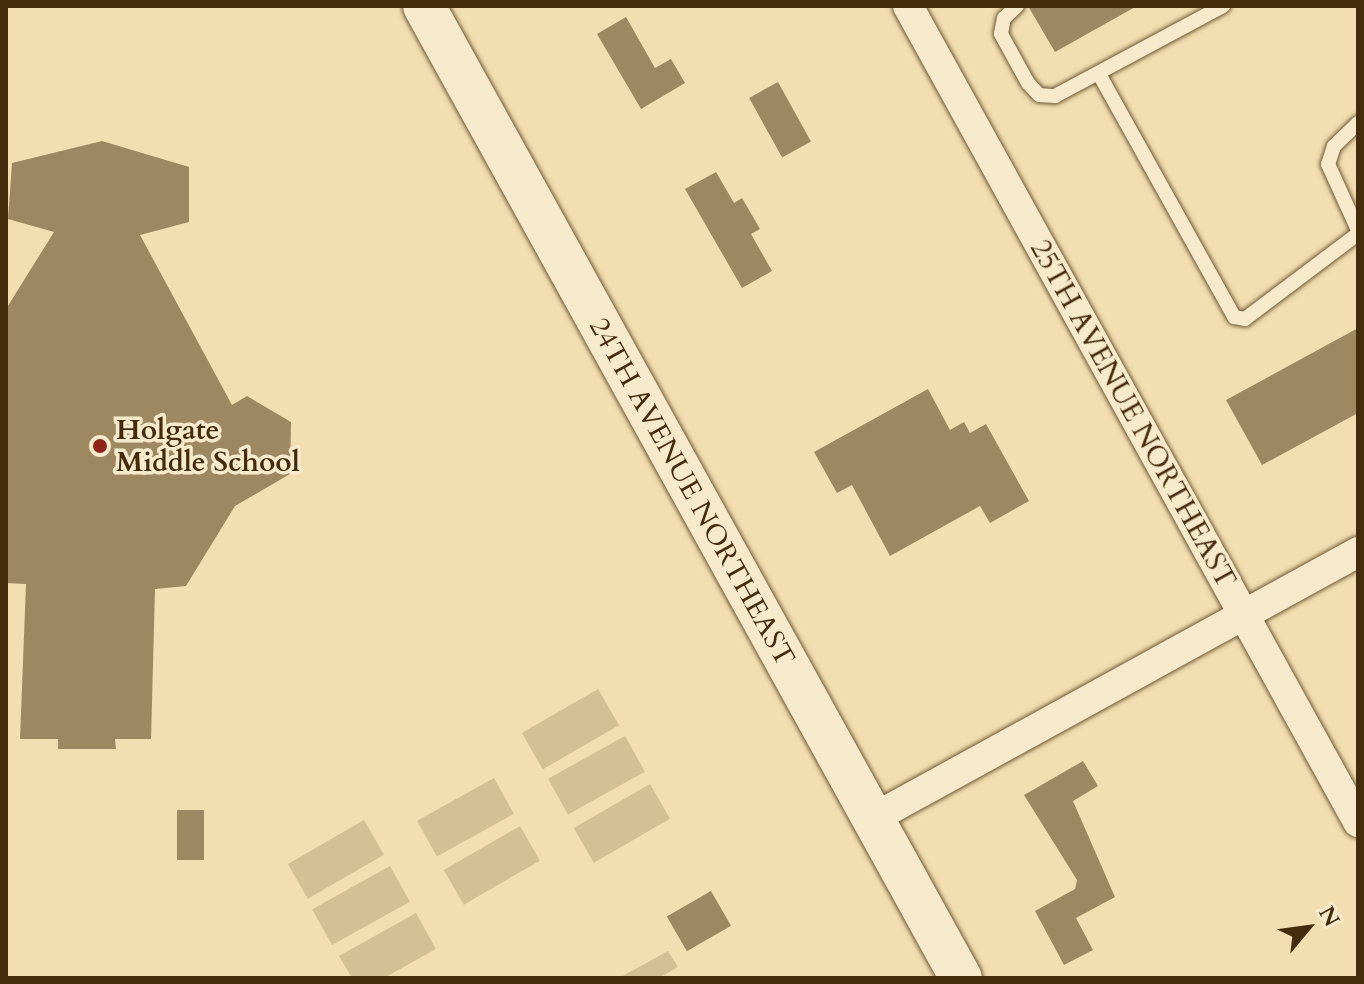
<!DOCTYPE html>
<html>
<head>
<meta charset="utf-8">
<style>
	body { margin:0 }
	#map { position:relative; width:1364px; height:984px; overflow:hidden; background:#f2deb1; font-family:Cardo,serif }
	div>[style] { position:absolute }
	.green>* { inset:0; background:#d4c095; transform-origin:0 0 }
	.building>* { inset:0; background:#9e8862; transform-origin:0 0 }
	.roads { filter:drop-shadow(0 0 2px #705835) drop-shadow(0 0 2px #705835) }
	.lane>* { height:14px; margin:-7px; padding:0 7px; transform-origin:7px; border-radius:7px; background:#f7eacc }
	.street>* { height:30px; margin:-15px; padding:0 15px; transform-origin:15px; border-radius:15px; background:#f7eacc }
	.secondary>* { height:42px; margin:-21px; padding:0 21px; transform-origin:21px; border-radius:21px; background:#f7eacc }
	.dots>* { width:22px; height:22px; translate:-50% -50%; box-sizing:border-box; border:4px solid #f7eacc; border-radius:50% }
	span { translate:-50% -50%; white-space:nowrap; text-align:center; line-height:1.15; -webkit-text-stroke:7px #f7eacc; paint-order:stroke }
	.street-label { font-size:28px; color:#442b0c }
	.poi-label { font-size:28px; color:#442b0c; font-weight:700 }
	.left { translate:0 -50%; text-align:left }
	.frame { position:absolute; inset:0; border:8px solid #442b0c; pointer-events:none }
	.north { position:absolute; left:1268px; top:888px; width:80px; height:80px; -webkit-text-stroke:6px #f7eacc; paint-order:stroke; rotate:61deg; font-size:22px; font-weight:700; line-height:32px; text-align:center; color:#442b0c }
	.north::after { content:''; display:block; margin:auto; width:28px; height:36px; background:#442b0c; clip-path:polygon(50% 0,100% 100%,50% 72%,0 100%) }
</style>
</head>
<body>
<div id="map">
	<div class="green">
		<i style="left:598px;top:689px;width:42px;height:88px;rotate:60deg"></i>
		<i style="left:625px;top:736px;width:41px;height:88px;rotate:61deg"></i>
		<i style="left:494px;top:778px;width:41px;height:88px;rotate:61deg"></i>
		<i style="left:650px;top:784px;width:40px;height:88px;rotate:60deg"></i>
		<i style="left:364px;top:820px;width:40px;height:88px;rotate:60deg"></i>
		<i style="left:520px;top:826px;width:40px;height:88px;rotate:60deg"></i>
		<i style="left:390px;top:866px;width:41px;height:89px;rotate:61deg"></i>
		<i style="clip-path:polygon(416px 913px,436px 949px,384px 978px,352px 978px,339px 956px)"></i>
		<i style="clip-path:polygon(668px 951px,678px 967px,659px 978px,619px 978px)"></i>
	</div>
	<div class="building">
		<i style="clip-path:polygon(1028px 6px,1137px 6px,1055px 52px)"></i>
		<i style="clip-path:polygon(626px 17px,655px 68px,671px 59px,685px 83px,641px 109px,597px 34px)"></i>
		<i style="left:778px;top:82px;width:68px;height:33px;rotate:61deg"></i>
		<i style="clip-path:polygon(102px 141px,189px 167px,189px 222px,140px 235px,232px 405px,247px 396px,291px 422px,290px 474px,235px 506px,186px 586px,155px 589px,151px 739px,115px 739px,116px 749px,58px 749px,58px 739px,20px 739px,26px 584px,6px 583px,6px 309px,54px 232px,8px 219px,12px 163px)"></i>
		<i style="clip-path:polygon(716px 172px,734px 203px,742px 198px,760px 229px,751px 234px,772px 271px,742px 288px,685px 189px)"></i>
		<i style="clip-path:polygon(1358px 328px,1358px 413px,1262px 465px,1226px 400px)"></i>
		<i style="clip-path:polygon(928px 389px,950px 430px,964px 422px,970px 433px,986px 424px,1029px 501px,990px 523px,980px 506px,890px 556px,852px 485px,837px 493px,814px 452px)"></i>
		<i style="clip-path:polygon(1083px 761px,1098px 786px,1073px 801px,1115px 897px,1076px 918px,1093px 950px,1064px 965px,1035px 911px,1075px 889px,1077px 880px,1024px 795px)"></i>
		<i style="left:177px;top:810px;width:27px;height:50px"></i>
		<i style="left:711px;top:891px;width:40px;height:51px;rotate:60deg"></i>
	</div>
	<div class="roads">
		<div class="lane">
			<i style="left:1017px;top:6px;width:18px;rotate:137deg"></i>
			<i style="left:1004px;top:18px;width:16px;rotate:101deg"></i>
			<i style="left:1001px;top:34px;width:56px;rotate:61.1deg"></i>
			<i style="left:1028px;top:83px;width:16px;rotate:47deg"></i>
			<i style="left:1039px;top:95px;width:16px;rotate:4deg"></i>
			<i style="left:1055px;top:96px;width:191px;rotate:-28.2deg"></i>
			<i style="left:1099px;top:74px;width:278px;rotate:60.9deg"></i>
			<i style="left:1234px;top:317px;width:11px;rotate:10deg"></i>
			<i style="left:1245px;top:319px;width:141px;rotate:-37deg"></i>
			<i style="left:1358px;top:123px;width:33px;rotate:136deg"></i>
			<i style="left:1334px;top:146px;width:19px;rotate:108deg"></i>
			<i style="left:1328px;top:164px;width:72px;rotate:65.6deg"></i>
		</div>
		<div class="street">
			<i style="left:908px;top:6px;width:932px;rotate:61.12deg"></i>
			<i style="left:872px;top:819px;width:555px;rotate:-28.78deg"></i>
		</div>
		<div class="secondary">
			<i style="left:424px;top:6px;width:1110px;rotate:61.08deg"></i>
		</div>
	</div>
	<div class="dots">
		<i style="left:100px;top:446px;background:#8f2418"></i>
	</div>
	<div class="street-label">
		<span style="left:1133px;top:414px;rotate:61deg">25TH AVENUE NORTHEAST</span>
		<span style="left:692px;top:492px;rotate:61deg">24TH AVENUE NORTHEAST</span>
	</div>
	<div class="poi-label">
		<span class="left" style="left:116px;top:446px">Holgate<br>Middle School</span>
	</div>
	<div class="frame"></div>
	<div class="north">N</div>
</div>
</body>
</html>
